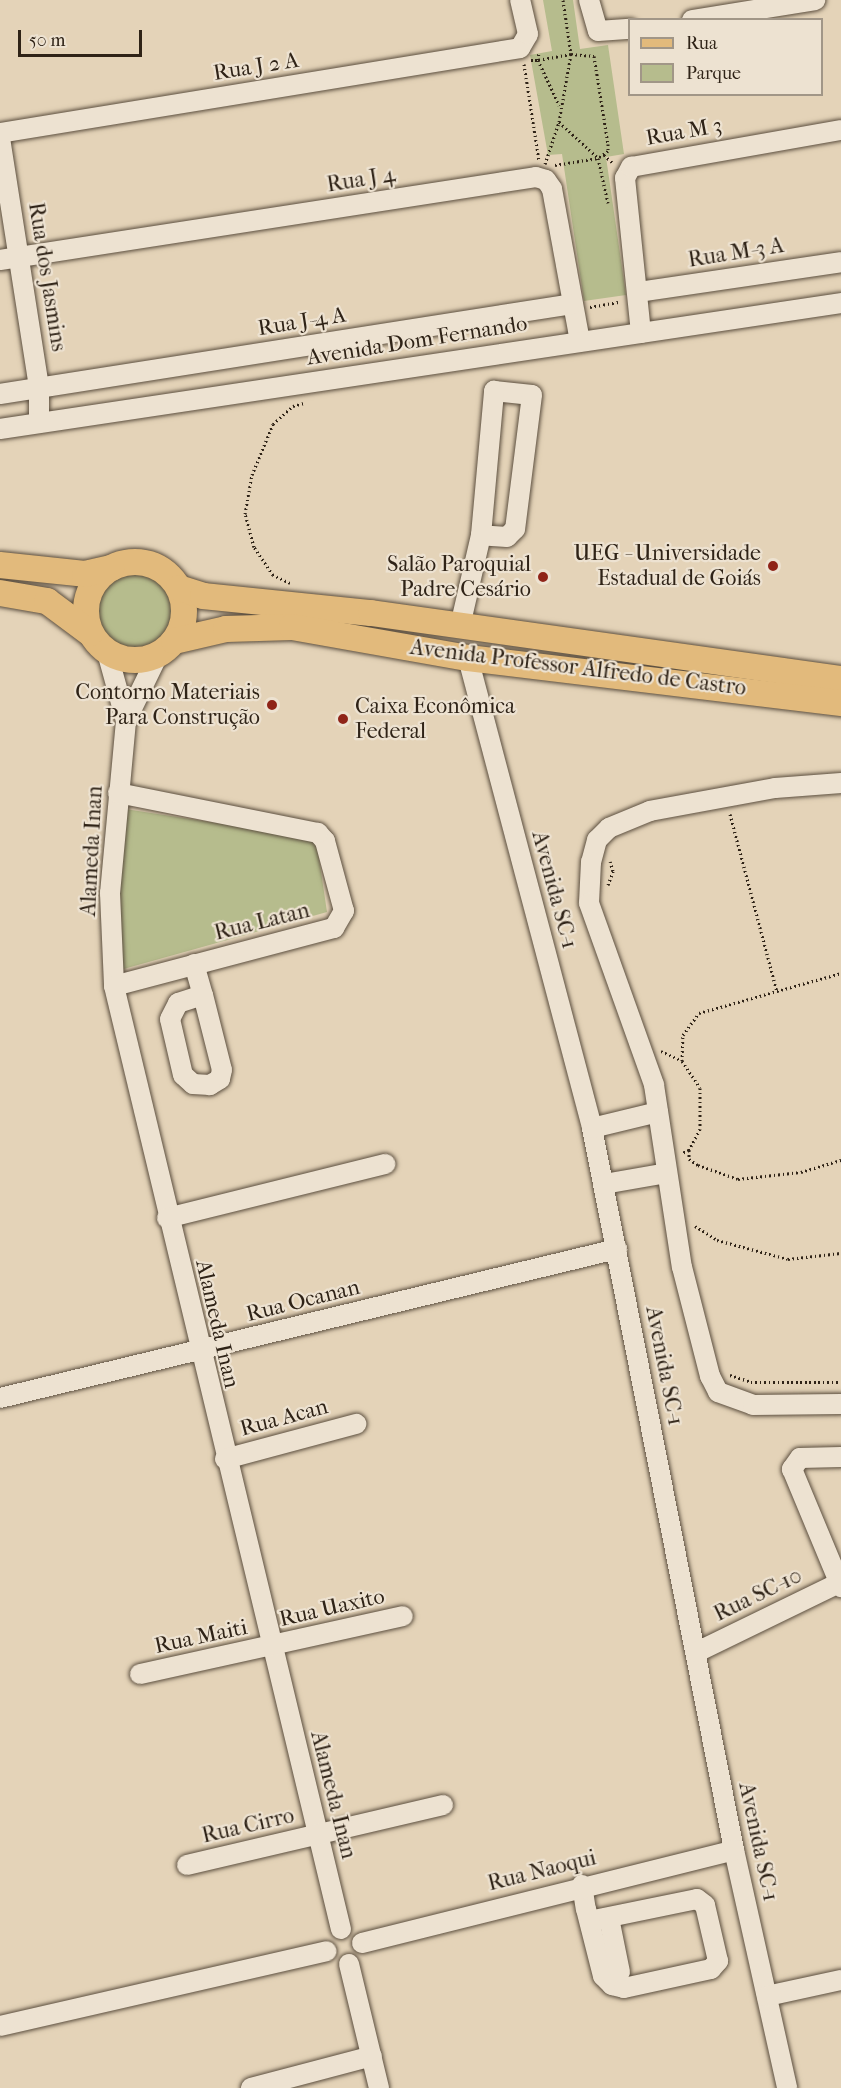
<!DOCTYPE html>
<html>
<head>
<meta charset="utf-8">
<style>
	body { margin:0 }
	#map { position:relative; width:841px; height:2088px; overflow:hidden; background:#e4d3b8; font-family:"IM FELL French Canon",serif }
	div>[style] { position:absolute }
	.green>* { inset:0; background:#b6bc8d }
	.round { border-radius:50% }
	.path>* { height:3px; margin-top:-1.5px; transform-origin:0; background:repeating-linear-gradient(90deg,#2f2317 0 1.5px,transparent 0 4.5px) }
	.roads { filter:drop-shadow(0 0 2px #5c4f3f) drop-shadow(0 0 2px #5c4f3f) }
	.minor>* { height:20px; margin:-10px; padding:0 10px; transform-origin:10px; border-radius:10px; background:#ede2d1 }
	.major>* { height:26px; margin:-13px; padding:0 13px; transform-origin:13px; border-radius:13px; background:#e2ba7c }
	.major>.ring { margin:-13px; padding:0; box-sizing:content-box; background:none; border:26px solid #e2ba7c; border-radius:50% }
	.dots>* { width:16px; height:16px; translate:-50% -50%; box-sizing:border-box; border:3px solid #ede2d1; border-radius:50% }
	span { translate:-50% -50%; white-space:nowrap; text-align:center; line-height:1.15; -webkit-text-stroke:4.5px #ede2d1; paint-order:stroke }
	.street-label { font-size:22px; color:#2f2317 }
	.poi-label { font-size:22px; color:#2f2317 }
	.right { translate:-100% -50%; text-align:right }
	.left { translate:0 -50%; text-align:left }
	.legend { position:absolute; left:628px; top:18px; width:195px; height:78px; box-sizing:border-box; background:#ede2d1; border:2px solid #a19687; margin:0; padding:8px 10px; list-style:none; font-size:18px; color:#2f2317 }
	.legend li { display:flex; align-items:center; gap:12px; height:30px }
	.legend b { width:30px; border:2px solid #a19687 }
	.scale { position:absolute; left:18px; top:30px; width:124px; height:27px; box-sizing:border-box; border:3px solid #2f2317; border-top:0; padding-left:8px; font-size:18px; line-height:21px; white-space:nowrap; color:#2f2317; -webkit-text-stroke:4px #ede2d1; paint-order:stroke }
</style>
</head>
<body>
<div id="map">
	<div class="green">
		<i style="clip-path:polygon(543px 0,573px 0,580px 49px,608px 45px,624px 154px,606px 157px,626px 295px,584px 301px,562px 154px,548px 155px,530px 55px,552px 51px)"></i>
		<i class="round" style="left:96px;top:572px;width:76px;height:76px"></i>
		<i style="clip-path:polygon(125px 809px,316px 838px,327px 912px,120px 970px,120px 866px)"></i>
	</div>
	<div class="path">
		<i style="left:563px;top:0;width:55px;rotate:81.6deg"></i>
		<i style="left:571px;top:54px;width:23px;rotate:5deg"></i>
		<i style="left:594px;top:56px;width:89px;rotate:81deg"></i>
		<i style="left:608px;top:144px;width:7px;rotate:90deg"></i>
		<i style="left:608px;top:151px;width:12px;rotate:145deg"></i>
		<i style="left:598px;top:158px;width:46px;rotate:77.5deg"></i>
		<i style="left:531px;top:60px;width:7px"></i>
		<i style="left:538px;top:60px;width:8px;rotate:-83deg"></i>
		<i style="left:524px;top:64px;width:98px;rotate:81.2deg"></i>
		<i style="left:559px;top:122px;width:52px;rotate:42.6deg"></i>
		<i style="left:604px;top:155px;width:13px;rotate:42deg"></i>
		<i style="left:545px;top:164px;width:44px;rotate:-71.6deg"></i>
		<i style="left:559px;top:122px;width:69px;rotate:-80deg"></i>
		<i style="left:571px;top:54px;width:34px;rotate:170deg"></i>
		<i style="left:538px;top:60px;width:50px;rotate:65deg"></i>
		<i style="left:555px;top:165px;width:44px;rotate:-9.2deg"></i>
		<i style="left:590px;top:307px;width:29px;rotate:-10deg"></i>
		<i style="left:290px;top:583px;width:19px;rotate:-155deg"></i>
		<i style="left:273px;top:575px;width:34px;rotate:-124deg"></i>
		<i style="left:254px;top:547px;width:34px;rotate:-105deg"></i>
		<i style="left:245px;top:514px;width:40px;rotate:-80deg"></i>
		<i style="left:252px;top:475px;width:55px;rotate:-67.6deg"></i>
		<i style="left:273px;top:424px;width:27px;rotate:-42deg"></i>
		<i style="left:293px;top:406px;width:11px;rotate:-15deg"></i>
		<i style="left:730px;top:814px;width:184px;rotate:75.2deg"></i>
		<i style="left:608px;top:885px;width:15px;rotate:-70deg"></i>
		<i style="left:613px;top:871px;width:10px;rotate:-107deg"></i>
		<i style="left:661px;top:1051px;width:23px;rotate:25deg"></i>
		<i style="left:682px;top:1061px;width:32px;rotate:56deg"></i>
		<i style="left:700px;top:1088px;width:41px;rotate:90deg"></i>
		<i style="left:700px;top:1129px;width:24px;rotate:118deg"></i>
		<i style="left:689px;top:1150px;width:8px;rotate:157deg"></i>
		<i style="left:682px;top:1061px;width:26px;rotate:-88deg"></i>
		<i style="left:683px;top:1035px;width:27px;rotate:-54deg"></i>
		<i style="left:699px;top:1013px;width:148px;rotate:-15.7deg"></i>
		<i style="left:689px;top:1150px;width:9px;rotate:90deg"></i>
		<i style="left:689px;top:1159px;width:11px;rotate:34deg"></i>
		<i style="left:698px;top:1165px;width:42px;rotate:19.3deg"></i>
		<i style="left:738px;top:1179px;width:63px;rotate:-6.3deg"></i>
		<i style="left:801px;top:1172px;width:42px;rotate:-16.7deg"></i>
		<i style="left:695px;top:1226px;width:26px;rotate:32deg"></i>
		<i style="left:717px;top:1240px;width:73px;rotate:15deg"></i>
		<i style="left:788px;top:1259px;width:53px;rotate:-6.5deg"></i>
		<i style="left:730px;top:1375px;width:22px;rotate:18deg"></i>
		<i style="left:751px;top:1382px;width:90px"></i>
	</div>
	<div class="roads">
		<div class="minor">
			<i style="left:589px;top:0;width:32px;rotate:74deg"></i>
			<i style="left:598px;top:31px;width:32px;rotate:-4deg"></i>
			<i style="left:692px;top:20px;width:125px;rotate:-9.2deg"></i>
			<i style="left:0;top:133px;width:527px;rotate:-9.28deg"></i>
			<i style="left:520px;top:48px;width:16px;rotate:-60deg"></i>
			<i style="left:528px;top:34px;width:35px;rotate:-103deg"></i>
			<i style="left:0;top:138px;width:253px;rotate:81.1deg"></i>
			<i style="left:39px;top:388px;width:35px;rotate:90deg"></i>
			<i style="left:0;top:260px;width:542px;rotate:-8.8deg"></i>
			<i style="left:536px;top:177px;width:10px;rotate:17deg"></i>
			<i style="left:546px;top:180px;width:11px;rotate:56deg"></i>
			<i style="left:552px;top:189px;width:155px;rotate:79.6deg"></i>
			<i style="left:639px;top:292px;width:204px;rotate:-8.4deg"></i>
			<i style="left:641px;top:333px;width:156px;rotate:-95.9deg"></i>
			<i style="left:625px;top:178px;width:13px;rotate:-61deg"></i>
			<i style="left:631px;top:167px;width:213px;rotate:-10deg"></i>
			<i style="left:494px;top:391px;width:38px;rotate:6deg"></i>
			<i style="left:532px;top:395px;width:135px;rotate:97.2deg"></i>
			<i style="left:515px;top:529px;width:11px;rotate:135deg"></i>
			<i style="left:507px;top:537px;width:26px;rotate:-176deg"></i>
			<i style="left:481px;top:535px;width:145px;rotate:-84.8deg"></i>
			<i style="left:0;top:394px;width:579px;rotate:-8.94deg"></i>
			<i style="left:0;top:429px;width:850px;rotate:-8.52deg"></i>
			<i style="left:460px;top:626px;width:93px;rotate:-77deg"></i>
			<i style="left:107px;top:652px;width:72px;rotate:74.6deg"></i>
			<i style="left:158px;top:655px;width:73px;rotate:115.9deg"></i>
			<i style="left:126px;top:721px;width:173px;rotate:95.3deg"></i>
			<i style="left:110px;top:893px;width:93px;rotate:87.5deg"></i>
			<i style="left:114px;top:986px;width:970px;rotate:76.47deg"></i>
			<i style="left:468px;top:658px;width:486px;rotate:75.2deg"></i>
			<i style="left:592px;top:1128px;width:736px;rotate:78.87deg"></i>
			<i style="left:734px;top:1850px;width:244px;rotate:77.4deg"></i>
			<i style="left:841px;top:783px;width:66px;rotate:175.7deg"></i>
			<i style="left:775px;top:788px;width:127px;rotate:169.6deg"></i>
			<i style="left:650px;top:811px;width:44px;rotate:157.5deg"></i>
			<i style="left:609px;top:828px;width:17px;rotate:135deg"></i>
			<i style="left:597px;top:840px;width:23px;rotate:105deg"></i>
			<i style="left:591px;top:862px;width:41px;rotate:92.8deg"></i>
			<i style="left:589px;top:903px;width:193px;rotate:70.3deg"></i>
			<i style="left:654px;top:1085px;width:184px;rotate:81.3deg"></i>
			<i style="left:682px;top:1267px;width:113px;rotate:75.6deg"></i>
			<i style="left:710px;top:1376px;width:18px;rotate:63deg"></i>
			<i style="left:718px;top:1392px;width:37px;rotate:20deg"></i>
			<i style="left:753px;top:1405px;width:88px;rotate:-0.7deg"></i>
			<i style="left:194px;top:964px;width:32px;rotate:74deg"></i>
			<i style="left:203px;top:995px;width:77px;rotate:75.8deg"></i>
			<i style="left:222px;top:1070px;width:9px;rotate:103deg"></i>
			<i style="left:220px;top:1079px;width:12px;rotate:149deg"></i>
			<i style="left:210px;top:1085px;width:17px;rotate:-177deg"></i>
			<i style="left:193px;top:1084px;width:13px;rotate:-138deg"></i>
			<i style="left:183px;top:1075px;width:57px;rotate:-103.1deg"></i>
			<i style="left:170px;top:1019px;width:18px;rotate:-63deg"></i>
			<i style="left:178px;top:1003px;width:26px;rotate:-18deg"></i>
			<i style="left:114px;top:986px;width:228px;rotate:-14.8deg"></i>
			<i style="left:334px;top:928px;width:20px;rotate:-60deg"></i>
			<i style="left:344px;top:911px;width:73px;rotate:-105.2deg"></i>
			<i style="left:325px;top:841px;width:11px;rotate:-131deg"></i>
			<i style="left:318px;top:833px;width:204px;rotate:-168.7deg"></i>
			<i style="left:592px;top:1128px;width:68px;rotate:-13.6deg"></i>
			<i style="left:604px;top:1184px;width:64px;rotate:-9.9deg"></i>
			<i style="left:167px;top:1218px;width:225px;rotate:-13.9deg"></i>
			<i style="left:0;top:1398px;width:635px;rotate:-13.58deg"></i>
			<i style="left:841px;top:1457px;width:41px;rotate:178.6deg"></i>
			<i style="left:800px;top:1458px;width:14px;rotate:126deg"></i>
			<i style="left:792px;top:1469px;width:128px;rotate:67.4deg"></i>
			<i style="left:225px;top:1459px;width:136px;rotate:-15deg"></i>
			<i style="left:697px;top:1652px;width:160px;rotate:-25.9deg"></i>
			<i style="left:140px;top:1674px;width:269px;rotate:-12.4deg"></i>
			<i style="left:187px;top:1865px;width:263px;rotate:-13.2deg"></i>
			<i style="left:582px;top:1885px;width:24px;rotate:81deg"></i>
			<i style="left:586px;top:1909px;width:69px;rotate:75.8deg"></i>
			<i style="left:603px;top:1976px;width:13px;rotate:45deg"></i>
			<i style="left:612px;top:1985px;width:12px;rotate:14deg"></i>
			<i style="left:624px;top:1988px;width:89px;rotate:-12.3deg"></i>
			<i style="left:711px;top:1969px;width:11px;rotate:-49deg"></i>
			<i style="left:718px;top:1961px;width:57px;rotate:-103.1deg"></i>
			<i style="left:705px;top:1905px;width:10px;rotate:-143deg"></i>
			<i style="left:697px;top:1899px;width:109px;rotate:168.4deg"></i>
			<i style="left:609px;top:1918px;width:55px;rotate:78.5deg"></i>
			<i style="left:362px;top:1943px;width:383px;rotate:-14deg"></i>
			<i style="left:349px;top:1964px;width:128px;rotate:76.4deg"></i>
			<i style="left:767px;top:1996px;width:76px;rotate:-12.2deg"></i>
			<i style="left:0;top:2026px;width:335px;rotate:-12.9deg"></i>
			<i style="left:251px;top:2088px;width:125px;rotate:-14.8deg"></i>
		</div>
		<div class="major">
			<i class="ring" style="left:86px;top:562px;width:72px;height:72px"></i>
			<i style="left:0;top:565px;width:85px;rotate:6deg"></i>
			<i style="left:85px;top:574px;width:27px;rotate:-13deg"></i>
			<i style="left:179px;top:588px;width:25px;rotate:18deg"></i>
			<i style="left:203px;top:596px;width:169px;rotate:5.8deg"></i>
			<i style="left:371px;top:613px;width:475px;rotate:8deg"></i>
			<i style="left:0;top:593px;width:48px;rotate:9.7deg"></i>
			<i style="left:47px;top:601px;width:54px;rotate:36.7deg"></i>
			<i style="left:174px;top:641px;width:53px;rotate:-13deg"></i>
			<i style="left:226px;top:629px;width:66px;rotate:-1.7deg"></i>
			<i style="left:292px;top:627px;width:179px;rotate:10deg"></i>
			<i style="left:468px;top:658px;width:376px;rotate:6.9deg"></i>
		</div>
	</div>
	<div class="dots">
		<i style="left:773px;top:566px;background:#8f2418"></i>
		<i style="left:543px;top:577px;background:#8f2418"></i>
		<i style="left:272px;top:705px;background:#8f2418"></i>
		<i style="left:343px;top:719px;background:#8f2418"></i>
	</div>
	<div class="street-label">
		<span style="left:256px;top:67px;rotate:-9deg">Rua J 2 A</span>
		<span style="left:684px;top:132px;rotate:-10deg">Rua M 3</span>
		<span style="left:361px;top:180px;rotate:-9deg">Rua J 4</span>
		<span style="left:736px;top:253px;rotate:-9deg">Rua M-3 A</span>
		<span style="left:47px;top:277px;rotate:81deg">Rua dos Jasmins</span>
		<span style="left:302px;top:322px;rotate:-9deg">Rua J-4 A</span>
		<span style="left:417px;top:341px;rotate:-9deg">Avenida Dom Fernando</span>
		<span style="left:578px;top:668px;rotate:7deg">Avenida Professor Alfredo de Castro</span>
		<span style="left:92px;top:851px;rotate:-87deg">Alameda Inan</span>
		<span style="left:554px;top:890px;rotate:75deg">Avenida SC-1</span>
		<span style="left:262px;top:922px;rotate:-14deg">Rua Latan</span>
		<span style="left:303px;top:1301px;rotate:-14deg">Rua Ocanan</span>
		<span style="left:217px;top:1324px;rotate:77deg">Alameda Inan</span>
		<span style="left:664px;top:1366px;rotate:79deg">Avenida SC-1</span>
		<span style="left:284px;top:1418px;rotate:-15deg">Rua Acan</span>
		<span style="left:758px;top:1595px;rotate:-26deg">Rua SC-10</span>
		<span style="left:332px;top:1608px;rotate:-13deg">Rua Uaxito</span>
		<span style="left:201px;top:1637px;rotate:-12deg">Rua Maiti</span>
		<span style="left:333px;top:1795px;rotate:76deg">Alameda Inan</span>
		<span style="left:248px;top:1826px;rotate:-13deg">Rua Cirro</span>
		<span style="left:758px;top:1842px;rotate:78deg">Avenida SC-1</span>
		<span style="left:542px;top:1871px;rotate:-14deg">Rua Naoqui</span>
	</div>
	<div class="poi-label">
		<span class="right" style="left:761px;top:566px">UEG - Universidade<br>Estadual de Goiás</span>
		<span class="right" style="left:531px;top:577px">Salão Paroquial<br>Padre Cesário</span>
		<span class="right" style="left:260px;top:705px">Contorno Materiais<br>Para Construção</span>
		<span class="left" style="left:355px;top:719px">Caixa Econômica<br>Federal</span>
	</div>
	<ul class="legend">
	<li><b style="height:8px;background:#e2ba7c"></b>Rua</li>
	<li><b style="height:16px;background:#b6bc8d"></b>Parque</li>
	</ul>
	<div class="scale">50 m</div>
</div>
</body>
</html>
